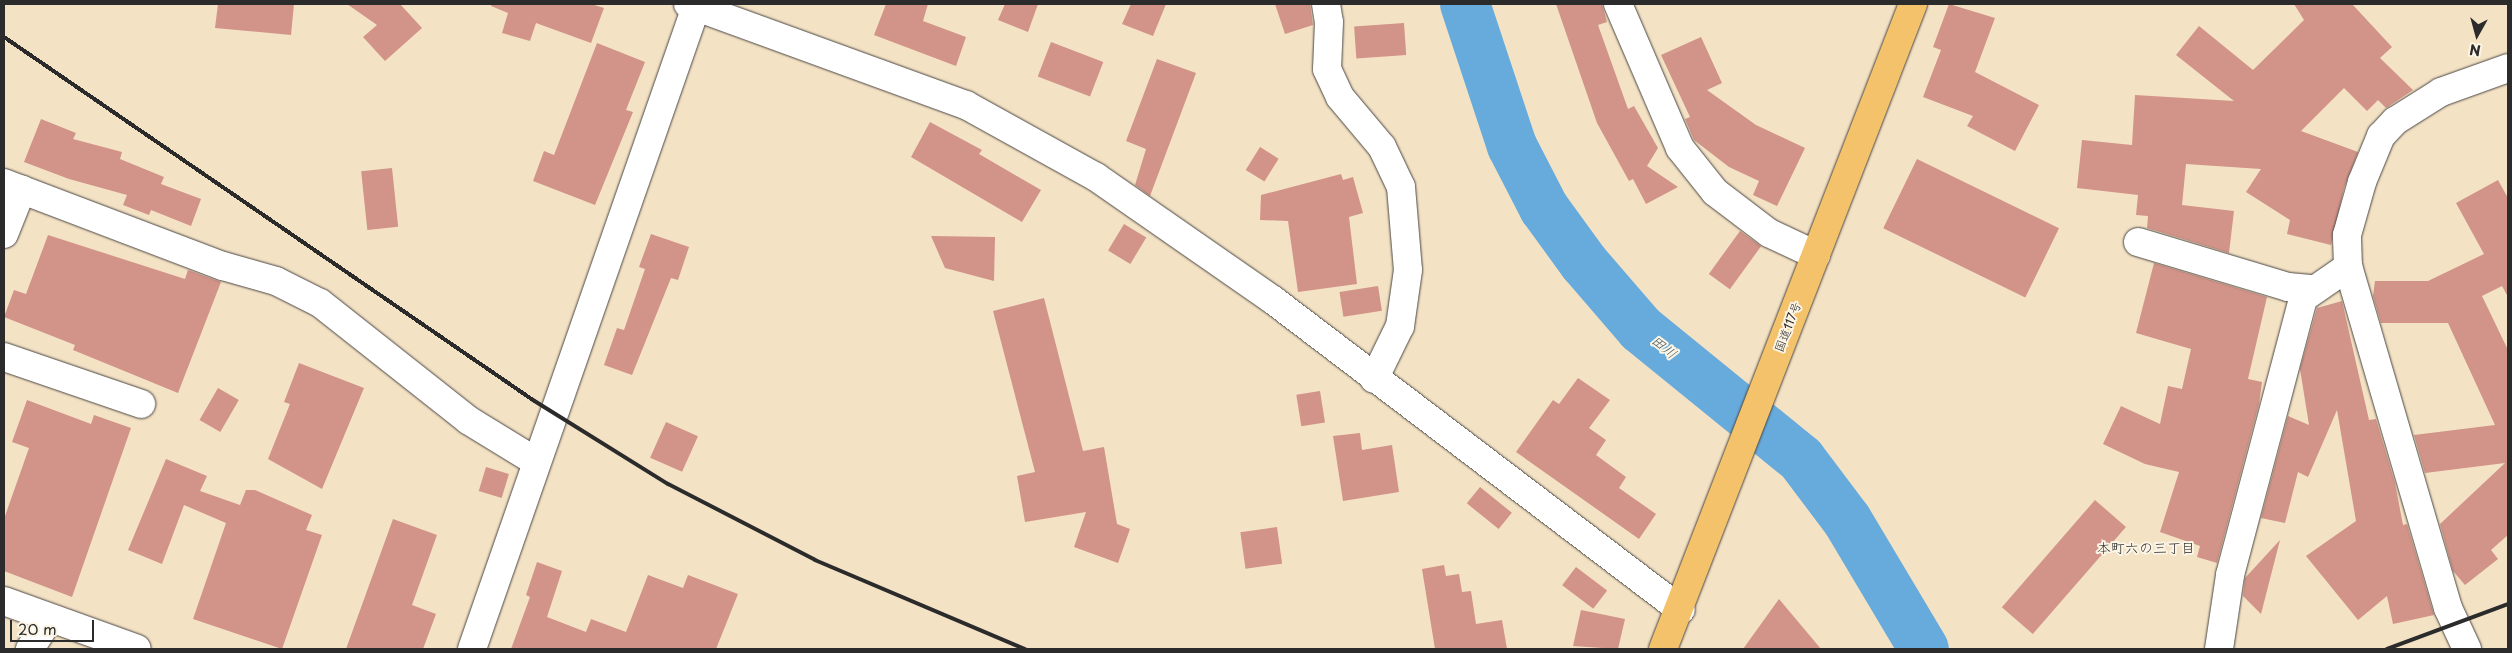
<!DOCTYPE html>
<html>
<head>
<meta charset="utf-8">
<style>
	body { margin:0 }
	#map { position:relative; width:2512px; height:653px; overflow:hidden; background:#f4e2c5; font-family:"Playpen Sans","Klee One",sans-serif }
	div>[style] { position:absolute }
	.river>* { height:50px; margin:-25px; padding:0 25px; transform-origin:25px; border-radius:25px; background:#67abdc }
	.building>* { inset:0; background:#d29389; transform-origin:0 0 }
	.roads { filter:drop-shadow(0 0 1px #494642) drop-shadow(0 0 1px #494642) }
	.minor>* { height:28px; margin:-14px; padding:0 14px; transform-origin:14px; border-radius:14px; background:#fff }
	.highway>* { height:28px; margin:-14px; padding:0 14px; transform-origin:14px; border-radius:14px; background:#f4c26a }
	.rail>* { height:4px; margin:-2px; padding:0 2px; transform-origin:2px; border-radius:2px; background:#2b2b2b }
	span { translate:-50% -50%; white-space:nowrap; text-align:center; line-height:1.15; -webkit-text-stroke:4px #fcf5e5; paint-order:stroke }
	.street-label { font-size:12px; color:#2b2b2b }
	.water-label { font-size:14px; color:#405869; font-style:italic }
	.neighbourhood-label { font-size:14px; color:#2b2b2b }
	.frame { position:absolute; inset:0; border:5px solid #2b2b2b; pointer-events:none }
	.north { position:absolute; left:2452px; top:10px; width:50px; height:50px; -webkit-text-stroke:4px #fcf5e5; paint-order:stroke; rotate:187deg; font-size:14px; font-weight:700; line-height:20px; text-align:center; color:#2b2b2b }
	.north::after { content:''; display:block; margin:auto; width:18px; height:22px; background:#2b2b2b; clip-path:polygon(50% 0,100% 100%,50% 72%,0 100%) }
	.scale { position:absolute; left:10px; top:620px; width:84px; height:22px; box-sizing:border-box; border:2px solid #2b2b2b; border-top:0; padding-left:6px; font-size:15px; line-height:18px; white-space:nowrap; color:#2b2b2b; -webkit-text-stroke:4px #fcf5e5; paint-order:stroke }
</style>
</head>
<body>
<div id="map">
	<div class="river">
		<i style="left:1465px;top:4px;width:150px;rotate:71.7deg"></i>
		<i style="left:1512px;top:146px;width:70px;rotate:62.7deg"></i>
		<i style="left:1544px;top:208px;width:68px;rotate:54deg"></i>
		<i style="left:1584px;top:263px;width:87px;rotate:49.2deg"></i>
		<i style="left:1641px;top:329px;width:206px;rotate:39.1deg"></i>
		<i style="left:1801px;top:459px;width:76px;rotate:53deg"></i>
		<i style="left:1847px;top:520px;width:150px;rotate:59.2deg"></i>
	</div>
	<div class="building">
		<i style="clip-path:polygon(218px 4px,294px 4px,291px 35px,215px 28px)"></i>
		<i style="clip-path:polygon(347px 4px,400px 4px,422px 28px,385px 61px,363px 37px,377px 25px)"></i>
		<i style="clip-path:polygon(491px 4px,591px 4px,604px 8px,591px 43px,536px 23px,530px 41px,502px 33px,508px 13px,491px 6px)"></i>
		<i style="clip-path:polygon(886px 4px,928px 4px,923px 21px,966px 37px,956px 66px,874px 35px)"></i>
		<i style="clip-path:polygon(1005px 4px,1038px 4px,1028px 32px,998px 20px)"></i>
		<i style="clip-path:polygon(1131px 4px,1166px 4px,1153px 36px,1122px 24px)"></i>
		<i style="clip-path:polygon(1275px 4px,1310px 4px,1313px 25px,1285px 34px)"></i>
		<i style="clip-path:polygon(1556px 4px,1602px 4px,1607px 22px,1598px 25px,1628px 109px,1634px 106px,1658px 148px,1647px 166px,1678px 187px,1646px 204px,1633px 179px,1629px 181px,1597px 123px)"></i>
		<i style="clip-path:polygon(1949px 4px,1995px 18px,1975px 72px,2039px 105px,2015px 151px,1967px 126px,1973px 116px,1923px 97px,1941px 50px,1933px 47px)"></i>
		<i style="clip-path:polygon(2294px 4px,2352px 4px,2392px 47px,2380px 58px,2413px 90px,2386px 108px,2378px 100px,2367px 111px,2344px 88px,2301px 131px,2358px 152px,2344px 188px,2331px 245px,2287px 234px,2290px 220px,2246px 192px,2261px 169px,2186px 164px,2182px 205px,2234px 211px,2229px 253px,2147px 228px,2148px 216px,2136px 215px,2138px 195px,2077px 188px,2082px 140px,2132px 145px,2135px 95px,2234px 101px,2176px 55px,2199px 26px,2253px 70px,2304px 20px)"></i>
		<i style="left:1404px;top:23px;width:32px;height:50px;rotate:86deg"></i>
		<i style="clip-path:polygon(1701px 37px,1722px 83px,1707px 90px,1756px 125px,1805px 148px,1777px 206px,1753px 195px,1759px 181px,1729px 167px,1694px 140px,1685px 119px,1690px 117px,1661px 55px)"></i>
		<i style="left:1051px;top:42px;width:56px;height:37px;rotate:21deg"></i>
		<i style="clip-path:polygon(597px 43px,645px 62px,626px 110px,633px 112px,595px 205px,533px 181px,544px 151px,554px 155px)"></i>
		<i style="clip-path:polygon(1157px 59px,1196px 73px,1150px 196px,1135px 185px,1146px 149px,1126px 141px)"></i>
		<i style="clip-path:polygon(41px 119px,76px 133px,73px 139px,122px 152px,120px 159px,164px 177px,161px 184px,201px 199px,191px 226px,151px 210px,149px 215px,123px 205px,127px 195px,69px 179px,24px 162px)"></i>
		<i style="clip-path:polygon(930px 122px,982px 150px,979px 154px,1041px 190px,1022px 222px,911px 157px)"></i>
		<i style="left:1260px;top:147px;width:22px;height:27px;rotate:32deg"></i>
		<i style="left:1917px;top:159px;width:158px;height:77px;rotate:26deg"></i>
		<i style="left:392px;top:168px;width:59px;height:31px;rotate:84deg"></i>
		<i style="clip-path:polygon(1341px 174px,1343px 180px,1353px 177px,1363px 213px,1349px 217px,1357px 284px,1298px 292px,1288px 221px,1260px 220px,1261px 195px)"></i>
		<i style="clip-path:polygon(2498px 180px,2508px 198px,2508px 297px,2502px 286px,2482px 296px,2508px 350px,2508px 535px,2491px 550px,2498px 559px,2465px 585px,2453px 571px,2440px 524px,2505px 463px,2425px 473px,2414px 435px,2495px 425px,2448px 323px,2381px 323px,2373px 296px,2375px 281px,2428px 281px,2484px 254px,2456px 203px)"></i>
		<i style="left:1124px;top:224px;width:26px;height:31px;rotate:31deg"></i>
		<i style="left:1740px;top:231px;width:26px;height:53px;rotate:36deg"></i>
		<i style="clip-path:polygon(651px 234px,689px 247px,678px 280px,671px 278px,632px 375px,604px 365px,617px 328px,624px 330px,645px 269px,639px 267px)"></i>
		<i style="clip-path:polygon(48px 235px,185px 279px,188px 270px,221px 282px,178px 393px,73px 350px,75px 345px,4px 317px,14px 290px,26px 294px)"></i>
		<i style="clip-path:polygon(931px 236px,995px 237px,994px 281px,945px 268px)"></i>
		<i style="clip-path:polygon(2154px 263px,2267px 297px,2248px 379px,2262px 382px,2259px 404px,2217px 563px,2197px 557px,2200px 546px,2160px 532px,2179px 472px,2145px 464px,2103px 444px,2121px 406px,2160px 424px,2168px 386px,2182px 389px,2191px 349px,2136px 333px)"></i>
		<i style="left:1378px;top:286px;width:25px;height:39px;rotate:81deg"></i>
		<i style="clip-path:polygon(1044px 298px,1083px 451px,1104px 447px,1117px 524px,1130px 529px,1118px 563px,1074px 547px,1086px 512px,1025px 522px,1017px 476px,1035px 472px,993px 311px)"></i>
		<i style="clip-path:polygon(2342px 301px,2369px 420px,2376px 419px,2395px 483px,2403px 525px,2407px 524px,2434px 615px,2393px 624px,2387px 596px,2358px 620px,2306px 556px,2356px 521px,2337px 410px,2308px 477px,2298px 472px,2285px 523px,2261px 518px,2288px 416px,2309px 425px,2300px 369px,2317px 308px)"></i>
		<i style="clip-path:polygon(299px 363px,364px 388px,322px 489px,268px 459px,290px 404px,284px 402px)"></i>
		<i style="clip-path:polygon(1578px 378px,1610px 400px,1589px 428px,1606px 440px,1596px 455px,1626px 477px,1619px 488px,1656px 514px,1639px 539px,1516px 452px,1553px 400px,1559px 404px)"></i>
		<i style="left:218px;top:388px;width:24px;height:37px;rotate:30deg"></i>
		<i style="left:1320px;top:391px;width:32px;height:24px;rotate:81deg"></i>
		<i style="clip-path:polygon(27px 400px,91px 424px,94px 415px,131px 428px,72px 597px,4px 571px,4px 519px,29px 448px,12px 442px)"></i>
		<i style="left:666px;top:422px;width:35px;height:39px;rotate:24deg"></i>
		<i style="clip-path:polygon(1360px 433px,1362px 450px,1392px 445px,1399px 492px,1343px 501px,1333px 436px)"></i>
		<i style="clip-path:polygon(166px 459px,207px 476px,200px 491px,240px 505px,246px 490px,255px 490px,312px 515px,306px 530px,322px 535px,282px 649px,193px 619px,226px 523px,184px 505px,162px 564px,128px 550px)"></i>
		<i style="left:486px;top:467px;width:24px;height:25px;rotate:17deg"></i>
		<i style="left:1480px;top:487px;width:41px;height:21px;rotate:39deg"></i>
		<i style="left:2095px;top:500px;width:41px;height:142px;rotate:41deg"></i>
		<i style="clip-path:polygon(393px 519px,437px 535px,412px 605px,436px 614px,423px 649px,346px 649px)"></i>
		<i style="left:1277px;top:527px;width:37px;height:37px;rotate:82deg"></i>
		<i style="clip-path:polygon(2280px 540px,2261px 614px,2243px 596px,2245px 578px)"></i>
		<i style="clip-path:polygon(537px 562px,562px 571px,547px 617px,586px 632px,591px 619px,626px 632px,648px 575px,683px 588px,688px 575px,738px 594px,716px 649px,511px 649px,530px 597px,526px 595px)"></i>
		<i style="clip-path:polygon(1444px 565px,1446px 576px,1459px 574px,1462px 592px,1471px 591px,1476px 624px,1502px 620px,1507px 649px,1435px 649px,1422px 569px)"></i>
		<i style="left:1576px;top:567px;width:39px;height:23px;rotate:37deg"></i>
		<i style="clip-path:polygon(1779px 599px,1821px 649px,1743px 649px)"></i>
		<i style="clip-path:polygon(1581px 610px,1625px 619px,1618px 649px,1573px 646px)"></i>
	</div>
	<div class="roads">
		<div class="minor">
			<i style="left:688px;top:4px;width:296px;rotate:20deg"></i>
			<i style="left:966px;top:105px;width:149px;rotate:29deg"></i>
			<i style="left:1096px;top:177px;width:216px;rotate:34.8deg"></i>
			<i style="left:1273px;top:300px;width:512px;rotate:37.23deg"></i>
			<i style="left:1326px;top:4px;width:18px;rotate:81deg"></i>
			<i style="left:1329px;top:22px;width:47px;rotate:92.4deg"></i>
			<i style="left:1327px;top:69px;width:31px;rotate:65deg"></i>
			<i style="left:1340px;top:97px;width:65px;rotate:50deg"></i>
			<i style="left:1382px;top:147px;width:44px;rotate:64.6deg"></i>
			<i style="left:1401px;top:187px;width:83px;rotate:85.2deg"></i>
			<i style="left:1408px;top:270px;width:57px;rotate:98.1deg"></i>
			<i style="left:1400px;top:326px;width:59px;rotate:116.1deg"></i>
			<i style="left:1618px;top:4px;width:157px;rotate:66.7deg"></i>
			<i style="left:1680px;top:148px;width:56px;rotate:51.5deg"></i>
			<i style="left:1715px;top:192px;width:68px;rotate:37.2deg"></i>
			<i style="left:1769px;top:233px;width:52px;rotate:25.1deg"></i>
			<i style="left:4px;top:183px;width:234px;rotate:20.8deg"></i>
			<i style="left:223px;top:266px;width:55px;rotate:15.8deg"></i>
			<i style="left:276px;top:281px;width:49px;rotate:26.6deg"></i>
			<i style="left:320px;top:303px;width:189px;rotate:38.3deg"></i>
			<i style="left:468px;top:420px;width:79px;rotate:31.5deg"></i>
			<i style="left:4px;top:234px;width:48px;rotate:-68.2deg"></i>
			<i style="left:2138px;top:242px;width:157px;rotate:16.7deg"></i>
			<i style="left:2288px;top:287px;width:25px;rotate:5deg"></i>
			<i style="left:4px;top:357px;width:145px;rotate:18.9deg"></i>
			<i style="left:4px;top:601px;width:141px;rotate:19.8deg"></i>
			<i style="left:30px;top:649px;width:36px;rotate:-58deg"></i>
			<i style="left:472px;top:649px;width:683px;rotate:-70.77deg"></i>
			<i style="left:2219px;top:649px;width:75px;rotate:-81.5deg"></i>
			<i style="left:2230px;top:575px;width:286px;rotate:-75.2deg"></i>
			<i style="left:2303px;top:298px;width:55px;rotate:-34.6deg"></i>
			<i style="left:2467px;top:649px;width:45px;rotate:-114.9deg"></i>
			<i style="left:2448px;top:608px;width:355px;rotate:-106.3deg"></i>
			<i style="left:2348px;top:267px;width:32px;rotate:-92deg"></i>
			<i style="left:2347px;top:235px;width:55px;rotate:-74.2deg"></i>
			<i style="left:2362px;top:182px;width:50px;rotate:-67.6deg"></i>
			<i style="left:2381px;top:136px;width:21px;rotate:-47deg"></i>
			<i style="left:2395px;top:121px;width:54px;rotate:-32.2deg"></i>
			<i style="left:2441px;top:92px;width:71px;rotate:-19.7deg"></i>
		</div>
		<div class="highway">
			<i style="left:1663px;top:649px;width:692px;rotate:-68.81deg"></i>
		</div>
	</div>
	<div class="rail">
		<i style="left:4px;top:37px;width:642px;rotate:34.46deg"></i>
		<i style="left:533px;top:400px;width:159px;rotate:31.9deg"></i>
		<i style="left:668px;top:484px;width:165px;rotate:27.3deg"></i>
		<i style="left:815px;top:560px;width:228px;rotate:23deg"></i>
		<i style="left:2387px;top:649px;width:129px;rotate:-20.4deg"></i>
	</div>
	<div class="street-label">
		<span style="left:1788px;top:327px;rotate:-69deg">国道117号</span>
	</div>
	<div class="water-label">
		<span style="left:1664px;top:347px;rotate:39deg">田川</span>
	</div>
	<div class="neighbourhood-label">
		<span style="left:2146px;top:548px">本町六の三丁目</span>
	</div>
	<div class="frame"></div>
	<div class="north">N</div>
	<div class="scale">20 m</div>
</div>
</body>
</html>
